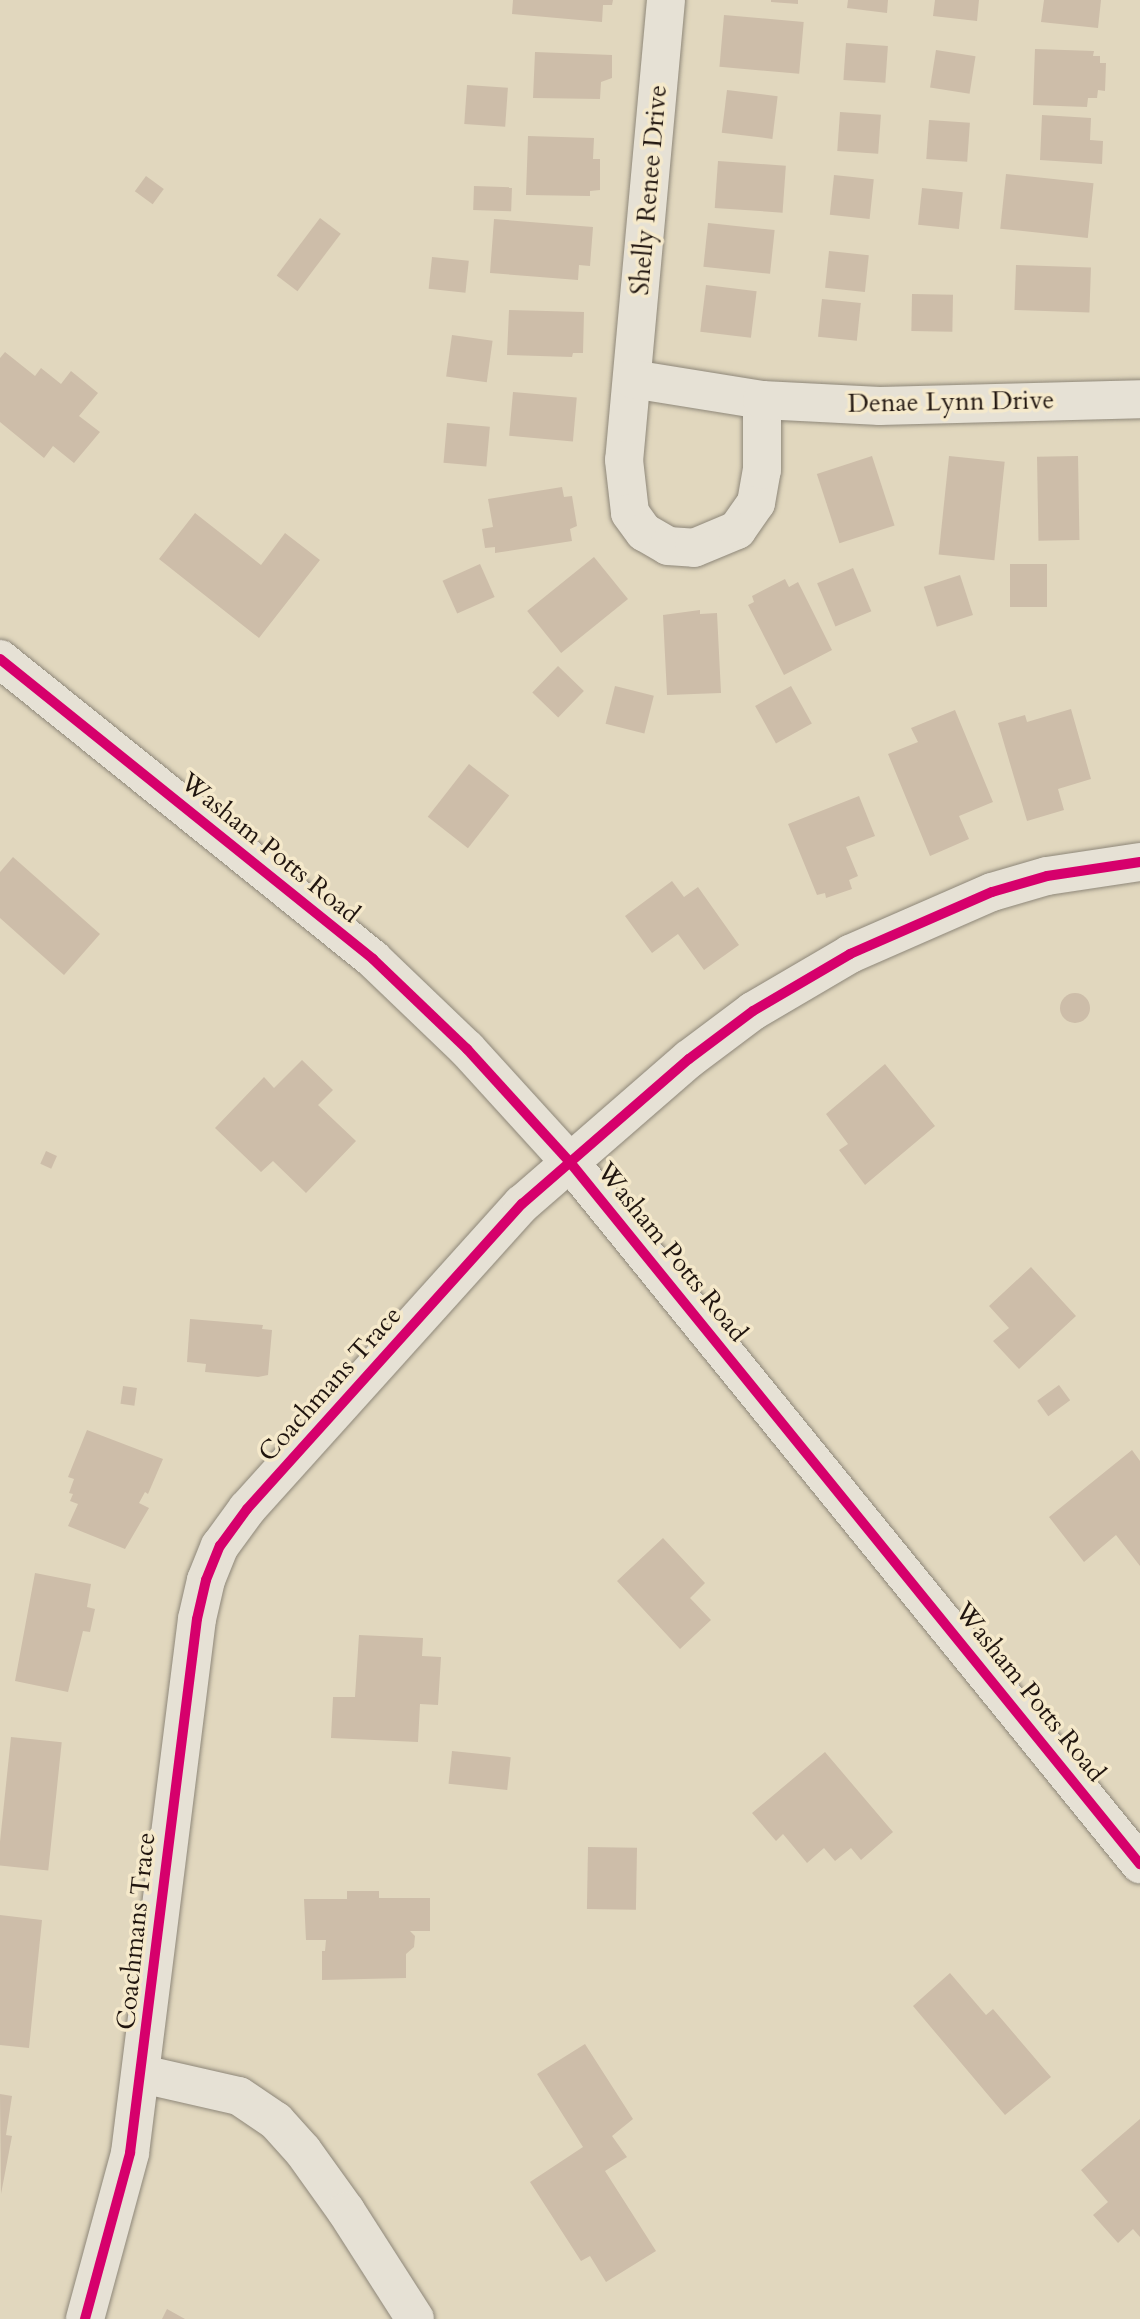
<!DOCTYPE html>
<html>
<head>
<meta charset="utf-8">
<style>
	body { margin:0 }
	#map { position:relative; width:1140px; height:2319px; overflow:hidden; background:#e1d7be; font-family:Cardo,serif }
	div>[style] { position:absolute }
	.building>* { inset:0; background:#cdbda9; transform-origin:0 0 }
	.round { border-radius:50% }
	.roads { filter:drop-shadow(0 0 2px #8e8779) drop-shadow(0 0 2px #8e8779) }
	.minor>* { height:38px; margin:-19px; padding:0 19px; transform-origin:19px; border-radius:19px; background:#e6e1d5 }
	.tertiary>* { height:38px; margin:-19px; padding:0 19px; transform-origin:19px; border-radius:19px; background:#e6e1d5 }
	.cycleway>* { height:10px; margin:-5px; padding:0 5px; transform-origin:5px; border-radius:5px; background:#d6006c }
	span { translate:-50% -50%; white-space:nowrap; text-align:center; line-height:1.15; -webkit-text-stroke:7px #f5e9cb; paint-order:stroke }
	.street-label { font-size:26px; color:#20150f }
</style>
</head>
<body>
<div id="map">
	<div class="building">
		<i style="clip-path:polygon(513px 0,613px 0,612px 5px,603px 5px,602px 22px,512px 14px)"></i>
		<i style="clip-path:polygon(771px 0,798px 0,798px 4px,771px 2px)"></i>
		<i style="clip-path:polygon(848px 0,888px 0,887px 13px,847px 8px)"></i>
		<i style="clip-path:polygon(935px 0,979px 0,977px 21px,933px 16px)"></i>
		<i style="clip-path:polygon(1044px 0,1101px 0,1098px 28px,1041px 22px)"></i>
		<i style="left:724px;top:15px;width:80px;height:52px;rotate:5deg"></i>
		<i style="left:846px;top:43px;width:42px;height:37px;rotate:4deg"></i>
		<i style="clip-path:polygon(1035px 49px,1094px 51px,1093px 56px,1100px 56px,1100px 63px,1106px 63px,1105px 91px,1098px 90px,1097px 98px,1088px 98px,1087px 107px,1033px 105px)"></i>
		<i style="left:936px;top:50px;width:40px;height:38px;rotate:9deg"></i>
		<i style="clip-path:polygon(535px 52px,612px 55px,612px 78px,601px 82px,600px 99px,533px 98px)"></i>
		<i style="left:467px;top:85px;width:41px;height:39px;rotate:4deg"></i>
		<i style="left:727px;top:90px;width:51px;height:43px;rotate:7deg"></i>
		<i style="left:840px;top:112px;width:41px;height:39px;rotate:4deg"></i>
		<i style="clip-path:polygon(1042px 115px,1091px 118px,1090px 140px,1103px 141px,1102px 164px,1040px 160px)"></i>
		<i style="left:929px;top:120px;width:41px;height:39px;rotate:4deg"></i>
		<i style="clip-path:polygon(528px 136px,594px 138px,593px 159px,600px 159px,600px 190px,590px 191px,590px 196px,526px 195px)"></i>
		<i style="left:718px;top:161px;width:68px;height:47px;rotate:4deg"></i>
		<i style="left:1006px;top:174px;width:88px;height:55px;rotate:6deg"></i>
		<i style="left:834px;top:175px;width:40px;height:40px;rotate:6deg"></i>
		<i style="left:146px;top:176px;width:22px;height:19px;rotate:36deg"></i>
		<i style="left:474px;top:186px;width:38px;height:24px;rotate:2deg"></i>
		<i style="left:922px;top:188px;width:41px;height:37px;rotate:6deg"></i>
		<i style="left:320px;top:218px;width:26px;height:72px;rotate:37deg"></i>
		<i style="clip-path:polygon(494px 219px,593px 227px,590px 266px,579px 265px,578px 280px,490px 273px)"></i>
		<i style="left:708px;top:223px;width:67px;height:44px;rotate:6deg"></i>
		<i style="left:829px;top:251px;width:40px;height:37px;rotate:6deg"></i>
		<i style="left:432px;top:257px;width:37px;height:32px;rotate:6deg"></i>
		<i style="left:1016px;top:265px;width:75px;height:45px;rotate:2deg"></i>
		<i style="left:706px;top:285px;width:51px;height:47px;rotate:7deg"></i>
		<i style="left:912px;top:294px;width:41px;height:37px;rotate:1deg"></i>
		<i style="left:822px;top:299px;width:39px;height:38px;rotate:6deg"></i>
		<i style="clip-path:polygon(509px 310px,584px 312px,583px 353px,573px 353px,572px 357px,507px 355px)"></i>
		<i style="left:452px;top:335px;width:41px;height:42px;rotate:8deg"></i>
		<i style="clip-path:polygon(5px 352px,35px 376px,41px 368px,61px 384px,71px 371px,98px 393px,79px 416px,100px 432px,74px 463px,53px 446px,44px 458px,0 422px,0 358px)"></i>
		<i style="left:513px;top:392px;width:64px;height:44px;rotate:5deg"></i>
		<i style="left:447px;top:423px;width:43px;height:40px;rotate:5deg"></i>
		<i style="left:872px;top:456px;width:73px;height:58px;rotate:72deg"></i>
		<i style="left:949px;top:456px;width:56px;height:99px;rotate:6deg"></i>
		<i style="left:1078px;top:456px;width:84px;height:41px;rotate:89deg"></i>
		<i style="clip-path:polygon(562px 487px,564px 497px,572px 496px,577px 526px,570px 529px,572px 541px,495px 553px,495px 547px,485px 548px,482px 529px,493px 527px,488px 499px)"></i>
		<i style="clip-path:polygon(195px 513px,261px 565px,285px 533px,320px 560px,259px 638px,159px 559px)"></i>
		<i style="left:594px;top:557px;width:54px;height:86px;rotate:51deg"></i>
		<i style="left:480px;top:564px;width:36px;height:41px;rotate:66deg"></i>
		<i style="left:1010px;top:564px;width:37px;height:43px"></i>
		<i style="left:853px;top:568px;width:47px;height:39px;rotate:67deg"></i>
		<i style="left:960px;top:575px;width:42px;height:38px;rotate:72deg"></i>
		<i style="clip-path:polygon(785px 579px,789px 587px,798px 582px,832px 650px,784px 675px,748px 605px,754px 602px,752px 596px)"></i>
		<i style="clip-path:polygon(700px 610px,700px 614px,717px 613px,721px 693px,667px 695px,663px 615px)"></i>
		<i style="left:558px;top:666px;width:36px;height:37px;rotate:44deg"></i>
		<i style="left:615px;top:686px;width:40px;height:39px;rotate:14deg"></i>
		<i style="left:791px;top:686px;width:43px;height:41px;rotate:61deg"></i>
		<i style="clip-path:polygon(1071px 709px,1091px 779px,1058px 789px,1064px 810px,1027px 821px,998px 723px,1025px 715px,1027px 722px)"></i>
		<i style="clip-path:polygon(955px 710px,993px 802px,959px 816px,969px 839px,930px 856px,888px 754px,918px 742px,911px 728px)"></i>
		<i style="left:469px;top:764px;width:51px;height:67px;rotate:38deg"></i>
		<i style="clip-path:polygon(859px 796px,875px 836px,846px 847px,858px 876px,849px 880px,852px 889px,826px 898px,825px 893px,817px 895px,788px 824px)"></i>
		<i style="clip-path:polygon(13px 857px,100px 934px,64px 975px,0 918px,0 872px)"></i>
		<i style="clip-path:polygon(672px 881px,684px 897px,698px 887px,739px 945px,704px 970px,678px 934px,652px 953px,625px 916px)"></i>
		<i class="round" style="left:1060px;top:993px;width:30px;height:30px"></i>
		<i style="clip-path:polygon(302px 1060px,333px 1090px,318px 1105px,356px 1141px,306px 1193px,273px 1161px,261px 1172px,215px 1128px,264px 1077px,274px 1088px)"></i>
		<i style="clip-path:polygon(885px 1064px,935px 1126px,865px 1185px,839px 1150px,848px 1144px,826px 1114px)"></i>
		<i style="left:46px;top:1151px;width:12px;height:14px;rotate:24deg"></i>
		<i style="clip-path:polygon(1031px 1267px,1076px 1316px,1019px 1369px,993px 1341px,1009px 1328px,989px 1306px)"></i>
		<i style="clip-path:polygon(190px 1319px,263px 1325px,262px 1329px,272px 1330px,268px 1375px,258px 1377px,205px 1372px,206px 1364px,187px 1362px)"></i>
		<i style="left:1059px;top:1385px;width:19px;height:27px;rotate:54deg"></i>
		<i style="left:123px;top:1386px;width:14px;height:18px;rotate:8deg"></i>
		<i style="clip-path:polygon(87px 1430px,163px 1459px,148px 1494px,145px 1492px,139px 1503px,149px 1508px,125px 1549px,68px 1526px,78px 1504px,70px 1501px,73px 1494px,69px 1493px,74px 1479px,68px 1477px)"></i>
		<i style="clip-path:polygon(1132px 1450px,1140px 1461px,1140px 1566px,1116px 1535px,1084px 1562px,1049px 1517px)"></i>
		<i style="clip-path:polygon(663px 1538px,705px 1583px,690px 1598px,711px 1620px,680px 1649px,617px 1581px)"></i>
		<i style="clip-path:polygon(35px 1573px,91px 1584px,87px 1607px,95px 1609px,90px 1632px,83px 1631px,68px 1692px,15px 1681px)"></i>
		<i style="clip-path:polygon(359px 1635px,423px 1638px,422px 1656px,441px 1657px,438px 1705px,420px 1704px,418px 1742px,331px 1738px,333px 1697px,355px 1697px)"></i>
		<i style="left:11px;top:1737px;width:51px;height:129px;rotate:6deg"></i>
		<i style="left:452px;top:1751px;width:59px;height:33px;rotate:6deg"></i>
		<i style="clip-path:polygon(825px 1752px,893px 1832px,861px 1860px,851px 1848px,835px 1861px,824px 1848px,807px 1863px,783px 1834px,776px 1841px,752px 1813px)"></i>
		<i style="left:588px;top:1847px;width:49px;height:62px;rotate:1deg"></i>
		<i style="clip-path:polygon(347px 1891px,379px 1891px,379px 1898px,430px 1898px,430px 1931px,410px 1931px,415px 1936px,414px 1947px,406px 1954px,406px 1978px,322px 1980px,322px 1951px,325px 1951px,326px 1940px,306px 1940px,304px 1899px,347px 1899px)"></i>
		<i style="clip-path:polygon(0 1915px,42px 1920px,29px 2048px,0 2045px)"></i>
		<i style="clip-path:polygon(950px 1973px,986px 2015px,993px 2009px,1051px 2077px,1005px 2115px,913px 2006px)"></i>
		<i style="clip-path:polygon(585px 2044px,633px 2119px,612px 2136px,627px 2157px,605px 2171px,656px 2251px,606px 2282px,590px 2256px,581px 2261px,530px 2182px,583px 2147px,537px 2074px)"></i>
		<i style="clip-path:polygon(0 2094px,12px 2096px,6px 2135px,12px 2136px,1px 2194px)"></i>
		<i style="clip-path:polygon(1140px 2119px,1140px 2237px,1133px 2229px,1118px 2243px,1093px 2215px,1108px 2202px,1081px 2170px)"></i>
		<i style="clip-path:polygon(167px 2309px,185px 2319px,162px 2319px)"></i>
	</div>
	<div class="roads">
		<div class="minor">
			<i style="left:666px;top:0;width:462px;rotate:95.2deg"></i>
			<i style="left:624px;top:460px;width:53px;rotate:83.5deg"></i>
			<i style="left:630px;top:513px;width:24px;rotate:54deg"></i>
			<i style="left:644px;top:532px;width:28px;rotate:30deg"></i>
			<i style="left:668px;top:546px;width:26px;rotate:4deg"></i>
			<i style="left:694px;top:548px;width:47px;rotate:-22.7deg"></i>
			<i style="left:737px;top:530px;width:33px;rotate:-55deg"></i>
			<i style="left:756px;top:503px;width:34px;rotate:-80deg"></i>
			<i style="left:762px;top:470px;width:70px;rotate:-90deg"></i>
			<i style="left:632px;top:379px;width:132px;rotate:9.2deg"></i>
			<i style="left:762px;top:400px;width:118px;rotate:2.9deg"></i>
			<i style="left:880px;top:406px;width:260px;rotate:-1.5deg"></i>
			<i style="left:142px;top:2074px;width:99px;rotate:12.8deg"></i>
			<i style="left:239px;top:2096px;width:45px;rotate:34deg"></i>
			<i style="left:276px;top:2121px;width:40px;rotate:48deg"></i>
			<i style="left:303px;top:2151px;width:74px;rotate:54.4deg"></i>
			<i style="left:346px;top:2211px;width:128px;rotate:57.4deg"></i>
			<i style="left:85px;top:2319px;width:172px;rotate:-74.8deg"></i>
			<i style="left:130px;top:2153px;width:538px;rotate:-82.85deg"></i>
			<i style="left:197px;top:1619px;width:40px;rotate:-77deg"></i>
			<i style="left:206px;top:1580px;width:37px;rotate:-68deg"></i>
			<i style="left:220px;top:1546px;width:46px;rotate:-53.9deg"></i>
			<i style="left:247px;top:1509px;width:411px;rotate:-48deg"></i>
			<i style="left:522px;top:1204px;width:221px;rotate:-41deg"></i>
			<i style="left:689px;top:1059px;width:80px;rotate:-36.9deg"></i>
			<i style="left:753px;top:1011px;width:113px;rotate:-30.4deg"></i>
			<i style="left:850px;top:954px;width:155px;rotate:-23.6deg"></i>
			<i style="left:992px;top:892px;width:57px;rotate:-16.2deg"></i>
			<i style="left:1047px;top:876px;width:94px;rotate:-8.6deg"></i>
		</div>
		<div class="tertiary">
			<i style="left:0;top:659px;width:479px;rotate:38.8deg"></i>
			<i style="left:373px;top:959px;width:130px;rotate:43.8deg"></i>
			<i style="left:467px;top:1049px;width:151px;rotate:47.7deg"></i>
			<i style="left:569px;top:1161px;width:906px;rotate:50.92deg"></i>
		</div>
	</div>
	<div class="cycleway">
		<i style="left:0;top:659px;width:479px;rotate:38.8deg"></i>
		<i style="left:373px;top:959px;width:130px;rotate:43.8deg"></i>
		<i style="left:467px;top:1049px;width:151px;rotate:47.7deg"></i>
		<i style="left:569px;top:1161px;width:906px;rotate:50.92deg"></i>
		<i style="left:85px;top:2319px;width:172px;rotate:-74.8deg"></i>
		<i style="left:130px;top:2153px;width:538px;rotate:-82.85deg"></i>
		<i style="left:197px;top:1619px;width:40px;rotate:-77deg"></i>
		<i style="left:206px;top:1580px;width:37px;rotate:-68deg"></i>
		<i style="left:220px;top:1546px;width:46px;rotate:-53.9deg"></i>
		<i style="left:247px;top:1509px;width:411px;rotate:-48deg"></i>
		<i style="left:522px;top:1204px;width:221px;rotate:-41deg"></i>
		<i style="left:689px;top:1059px;width:80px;rotate:-36.9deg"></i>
		<i style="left:753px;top:1011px;width:113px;rotate:-30.4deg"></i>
		<i style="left:850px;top:954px;width:155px;rotate:-23.6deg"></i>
		<i style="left:992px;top:892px;width:57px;rotate:-16.2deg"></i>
		<i style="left:1047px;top:876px;width:94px;rotate:-8.6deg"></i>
	</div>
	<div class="street-label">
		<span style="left:649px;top:190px;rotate:-85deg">Shelly Renee Drive</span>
		<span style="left:951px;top:402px;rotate:-1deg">Denae Lynn Drive</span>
		<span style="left:270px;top:848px;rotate:39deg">Washam Potts Road</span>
		<span style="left:672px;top:1252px;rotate:51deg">Washam Potts Road</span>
		<span style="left:330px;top:1384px;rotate:-48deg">Coachmans Trace</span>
		<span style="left:1030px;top:1692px;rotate:51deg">Washam Potts Road</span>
		<span style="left:136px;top:1931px;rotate:-84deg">Coachmans Trace</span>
	</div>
</div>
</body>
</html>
